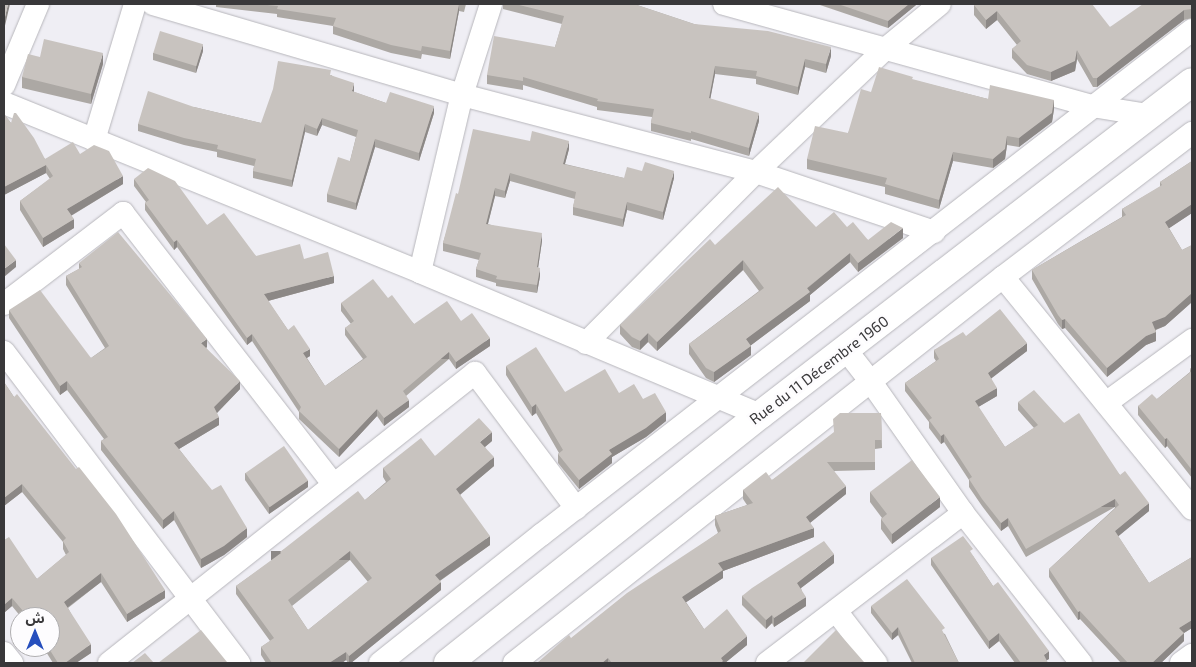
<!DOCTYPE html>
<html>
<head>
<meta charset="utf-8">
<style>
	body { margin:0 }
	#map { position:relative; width:1196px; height:667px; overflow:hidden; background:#efeef4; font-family:"Exo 2","Noto Sans Arabic",sans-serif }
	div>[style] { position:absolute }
	.roads { filter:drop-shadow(0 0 1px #b7b6bb) drop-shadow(0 0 1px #b7b6bb) }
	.minor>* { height:22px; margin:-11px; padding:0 11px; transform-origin:11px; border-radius:11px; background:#fff }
	.secondary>* { height:28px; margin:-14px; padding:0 14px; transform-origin:14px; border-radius:14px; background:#fff }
	.wall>* { inset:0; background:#aca8a4 }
	.shaded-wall>* { inset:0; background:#8c8886; transform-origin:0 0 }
	.building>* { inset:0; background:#c8c3bf; transform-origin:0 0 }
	span { translate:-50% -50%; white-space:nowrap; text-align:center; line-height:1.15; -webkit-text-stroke:5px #fdfcfe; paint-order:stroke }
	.street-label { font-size:15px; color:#39383a }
	.frame { position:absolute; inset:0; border:5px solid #39383a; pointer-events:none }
	.north { position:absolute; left:10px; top:607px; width:50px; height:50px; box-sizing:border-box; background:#fdfcfe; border:1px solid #afaeb0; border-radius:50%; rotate:0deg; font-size:14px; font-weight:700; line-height:20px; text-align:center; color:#39383a }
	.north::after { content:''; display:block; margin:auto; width:18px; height:22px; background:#264ebd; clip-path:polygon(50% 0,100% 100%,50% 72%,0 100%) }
</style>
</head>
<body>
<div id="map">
	<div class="roads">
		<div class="minor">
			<i style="left:153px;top:4px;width:322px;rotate:16.4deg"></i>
			<i style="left:462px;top:95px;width:304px;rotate:14.7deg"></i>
			<i style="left:756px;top:172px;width:188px;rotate:18.6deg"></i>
			<i style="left:724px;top:4px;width:382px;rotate:15.5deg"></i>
			<i style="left:1092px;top:106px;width:57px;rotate:9.1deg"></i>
			<i style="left:4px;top:85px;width:88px;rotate:-67.2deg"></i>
			<i style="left:4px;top:103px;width:449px;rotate:22.1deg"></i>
			<i style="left:420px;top:272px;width:369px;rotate:22.8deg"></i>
			<i style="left:94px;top:140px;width:142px;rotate:-73.2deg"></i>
			<i style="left:420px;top:272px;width:182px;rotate:-76.7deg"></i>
			<i style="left:462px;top:95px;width:96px;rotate:-72.3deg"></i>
			<i style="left:1003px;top:277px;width:299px;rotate:50.8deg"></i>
			<i style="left:4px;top:304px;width:150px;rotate:-37.4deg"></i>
			<i style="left:123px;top:213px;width:343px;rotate:52.2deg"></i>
			<i style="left:586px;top:343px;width:241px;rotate:-45.2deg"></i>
			<i style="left:756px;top:172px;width:177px;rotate:-43.6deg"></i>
			<i style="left:884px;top:50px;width:72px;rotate:-39.4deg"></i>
			<i style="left:846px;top:350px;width:41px;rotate:52deg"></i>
			<i style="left:871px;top:382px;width:160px;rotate:54.9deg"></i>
			<i style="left:963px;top:513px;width:191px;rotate:51.8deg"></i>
			<i style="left:4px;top:352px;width:390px;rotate:52.9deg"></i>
			<i style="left:1106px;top:403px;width:107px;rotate:-36.2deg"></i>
			<i style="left:836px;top:611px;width:66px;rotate:52.4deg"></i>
			<i style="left:4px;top:653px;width:13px;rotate:51deg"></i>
			<i style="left:109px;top:663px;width:467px;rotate:-38.4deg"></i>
			<i style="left:475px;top:373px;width:169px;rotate:53.2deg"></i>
			<i style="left:380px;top:663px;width:206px;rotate:-38.5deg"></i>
			<i style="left:541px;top:535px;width:824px;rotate:-37.8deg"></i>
			<i style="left:514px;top:663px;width:623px;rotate:-38.29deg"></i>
			<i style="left:1003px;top:277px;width:238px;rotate:-37.3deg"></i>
			<i style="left:767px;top:663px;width:247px;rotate:-37.4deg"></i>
			<i style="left:1181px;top:663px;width:14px;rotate:-36deg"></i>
		</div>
		<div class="secondary">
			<i style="left:448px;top:663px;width:399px;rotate:-38.5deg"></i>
			<i style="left:760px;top:415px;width:545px;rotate:-37.63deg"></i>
		</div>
	</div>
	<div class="wall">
		<i style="clip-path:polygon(216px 4px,466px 4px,464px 12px,459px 11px,450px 59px,422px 54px,421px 59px,391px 53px,333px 34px,333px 26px,277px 17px,277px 14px,216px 7px)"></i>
		<i style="clip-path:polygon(503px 4px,634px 4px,694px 24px,831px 56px,826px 73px,805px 67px,798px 95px,756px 84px,756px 79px,715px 74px,710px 99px,759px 121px,749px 156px,691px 139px,691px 141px,651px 131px,651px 123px,652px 117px,597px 110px,597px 107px,523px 85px,523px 90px,487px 84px,487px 75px,555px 47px,562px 24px,503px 9px)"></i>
		<i style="clip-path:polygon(817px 4px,916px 4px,916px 5px,888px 28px)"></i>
		<i style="clip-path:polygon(1192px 4px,1192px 18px,1184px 20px,1097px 87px,1093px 87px,1077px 59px,1075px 71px,1051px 81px,1027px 74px,1012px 58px,1012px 49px,1017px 45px,997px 20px,986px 29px,974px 15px,974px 5px,1110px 27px)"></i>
		<i style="clip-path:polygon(203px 51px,196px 73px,153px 60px,153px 53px)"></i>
		<i style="clip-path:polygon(40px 57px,103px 64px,91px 104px,22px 88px,22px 77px)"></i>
		<i style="clip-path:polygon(331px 75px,354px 91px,354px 92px,386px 103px,434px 113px,419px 161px,375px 147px,356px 210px,327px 202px,327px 194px,350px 161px,356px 137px,322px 125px,317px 136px,305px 132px,292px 187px,253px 178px,253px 171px,254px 166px,217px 157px,217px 152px,184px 145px,138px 131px,138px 124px,194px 107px,261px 123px)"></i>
		<i style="clip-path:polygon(913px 80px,988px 99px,1054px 109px,1052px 122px,1019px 147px,1007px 145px,1005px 159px,993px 168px,953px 161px,939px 209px,885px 194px,885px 187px,807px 169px,807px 159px,848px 133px,871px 92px)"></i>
		<i style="clip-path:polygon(4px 114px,11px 123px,45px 159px,80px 154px,123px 184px,71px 216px,74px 228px,43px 247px,20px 210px,20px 201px,50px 179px,46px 173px,4px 195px)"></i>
		<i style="clip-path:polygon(530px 141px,569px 149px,565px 164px,624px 178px,674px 178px,663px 220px,627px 210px,623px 227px,573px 215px,573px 207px,575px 199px,510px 181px,505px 198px,495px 196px,488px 224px,542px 241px,538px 268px,540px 276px,537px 293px,496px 286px,496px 283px,476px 277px,476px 269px,479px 260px,443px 251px,443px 243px,458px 194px)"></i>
		<i style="clip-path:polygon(1192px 161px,1192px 213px,1169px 228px,1182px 250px,1192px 245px,1192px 302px,1165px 326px,1156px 330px,1156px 341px,1146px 345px,1107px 377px,1065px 328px,1062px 329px,1058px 324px,1032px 279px,1032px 270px,1122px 217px,1122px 209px,1160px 187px,1160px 182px)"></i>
		<i style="clip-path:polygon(134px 179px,256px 256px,304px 259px,334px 283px,268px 301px,288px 330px,310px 356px,307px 358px,325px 386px,363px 359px,345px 335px,345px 328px,351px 324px,341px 311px,341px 303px,388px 298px,414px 324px,461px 321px,490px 346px,456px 369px,449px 359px,406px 396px,409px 407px,384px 426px,377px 416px,339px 457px,299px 419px,299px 412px,252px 341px,247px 345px,177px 247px,174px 250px,145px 210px,145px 203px,146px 202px,134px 186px)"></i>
		<i style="clip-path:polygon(816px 227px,847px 227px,868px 240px,903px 238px,858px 272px,850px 262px,810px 295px,810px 301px,751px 345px,751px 355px,714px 382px,706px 378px,689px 354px,689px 344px,759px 291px,743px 270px,657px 351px,648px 342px,640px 350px,632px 347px,620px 334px,620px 325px,715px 245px)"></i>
		<i style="clip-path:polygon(79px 263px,207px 347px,206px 348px,240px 389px,217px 413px,219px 425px,179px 449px,247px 537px,224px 555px,201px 568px,174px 520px,163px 529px,101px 450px,101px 441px,104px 439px,67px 390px,60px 395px,9px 318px,9px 310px,91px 358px,105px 348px,66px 285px,66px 276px,79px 269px)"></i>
		<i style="clip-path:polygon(966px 336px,1027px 351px,991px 378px,997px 396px,978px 407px,1005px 447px,1034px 428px,1018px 410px,1018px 402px,1064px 423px,1120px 475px,1149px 511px,1118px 536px,1149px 583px,1192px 557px,1192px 628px,1184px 633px,1184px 641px,1161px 663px,1121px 663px,1080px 619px,1078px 620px,1049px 577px,1049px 569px,1115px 508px,1115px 507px,1026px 557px,1008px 526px,1001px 531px,982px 506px,969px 487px,969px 480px,944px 442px,941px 444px,929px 428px,929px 422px,905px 391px,905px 383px,936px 361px,934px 358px,934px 350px)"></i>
		<i style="clip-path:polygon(506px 366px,565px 392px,619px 393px,643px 399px,666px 421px,646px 437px,612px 457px,612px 463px,579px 489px,558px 463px,558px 454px,559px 453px,536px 413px,532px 416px,506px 375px)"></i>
		<i style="clip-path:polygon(1192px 367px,1192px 478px,1167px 446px,1165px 448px,1138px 415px,1138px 406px,1157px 399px,1190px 372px,1190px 369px)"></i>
		<i style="clip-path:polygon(4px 382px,14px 397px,165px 598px,127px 622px,101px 582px,68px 608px,91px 653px,76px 663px,53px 663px,43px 647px,50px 647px,50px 617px,21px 617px,12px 606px,5px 612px,4px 611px,4px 540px,37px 579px,66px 555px,63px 549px,63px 542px,22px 492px,4px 506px)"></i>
		<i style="clip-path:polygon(881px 413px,882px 448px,875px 449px,875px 470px,834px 471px,846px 494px,810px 523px,814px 537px,723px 571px,723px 578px,686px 602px,704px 629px,747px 645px,725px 663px,537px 663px,718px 533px,715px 525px,715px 516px,747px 505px,743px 499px,743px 490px,772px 480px)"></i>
		<i style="clip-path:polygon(evenodd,492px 441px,485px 447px,494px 466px,460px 495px,490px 545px,440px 581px,441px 590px,351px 663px,348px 663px,346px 660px,342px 663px,266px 663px,261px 655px,261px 647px,270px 641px,236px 594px,236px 586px,280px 555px,280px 552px,365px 500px,386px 482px,383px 477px,383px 468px,435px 456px,492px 441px,350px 560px,368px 582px,308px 630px,292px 606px,350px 560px)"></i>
		<i style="clip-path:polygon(245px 473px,308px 487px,269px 514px,245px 480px)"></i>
		<i style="clip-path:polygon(870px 492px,940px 507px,892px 544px,881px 529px,881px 519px,882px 518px,870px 502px)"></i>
		<i style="clip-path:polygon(973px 556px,993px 586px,1049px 659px,1046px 660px,1048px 663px,1015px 663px,999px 641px,989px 649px,931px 565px,931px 558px)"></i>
		<i style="clip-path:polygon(834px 563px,801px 588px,806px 606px,774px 627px,772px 623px,766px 629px,742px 605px,742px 596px)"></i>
		<i style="clip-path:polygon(871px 606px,945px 634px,959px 663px,912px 663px,898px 635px,892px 640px,871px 613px)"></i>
	</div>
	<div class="shaded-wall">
		<i style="clip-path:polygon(8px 4px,10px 4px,4px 30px,4px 21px)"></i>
		<i style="clip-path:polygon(459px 4px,459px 11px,450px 59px,450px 51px)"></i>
		<i style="clip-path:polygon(909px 4px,916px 4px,916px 5px,888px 28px,888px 21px)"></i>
		<i style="clip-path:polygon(1184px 10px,1184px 20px,1097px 87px,1097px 78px)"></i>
		<i style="clip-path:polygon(997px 11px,997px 20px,986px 29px,986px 20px)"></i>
		<i style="clip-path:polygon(203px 44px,203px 51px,196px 73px,196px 66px)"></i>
		<i style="clip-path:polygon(831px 47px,831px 56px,826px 73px,826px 64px)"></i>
		<i style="clip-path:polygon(1077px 50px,1077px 59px,1075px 71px,1051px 81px,1051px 72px)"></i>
		<i style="clip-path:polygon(103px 53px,103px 64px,91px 104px,91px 94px)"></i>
		<i style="clip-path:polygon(805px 59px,805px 67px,798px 95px,798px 87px)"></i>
		<i style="clip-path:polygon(715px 66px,715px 74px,709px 106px,709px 98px)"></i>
		<i style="clip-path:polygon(354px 83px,354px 91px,352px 98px,352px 91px)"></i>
		<i style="clip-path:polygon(1054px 100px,1054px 109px,1052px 122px,1019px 147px,1019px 138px)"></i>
		<i style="clip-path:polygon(434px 106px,434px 113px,419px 161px,419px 153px)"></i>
		<i style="clip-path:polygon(759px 113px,759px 121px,749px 156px,749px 148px)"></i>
		<i style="clip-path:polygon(322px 118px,322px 125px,317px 136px,317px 129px)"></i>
		<i style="clip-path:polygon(305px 124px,305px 132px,292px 187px,292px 180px)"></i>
		<i style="clip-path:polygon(1007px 136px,1007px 145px,1005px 159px,993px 168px,993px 159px)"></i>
		<i style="clip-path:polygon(375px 139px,375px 147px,356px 210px,356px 203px)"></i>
		<i style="clip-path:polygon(569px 141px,569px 149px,563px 171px,563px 164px)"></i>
		<i style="clip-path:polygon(953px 152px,953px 161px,939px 209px,939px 200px)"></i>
		<i style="clip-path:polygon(46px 165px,46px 173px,4px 195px,4px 187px)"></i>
		<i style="clip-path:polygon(674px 171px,674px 178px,663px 220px,663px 212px)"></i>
		<i style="clip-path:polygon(510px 173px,510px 181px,505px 198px,505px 191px)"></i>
		<i style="clip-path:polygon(123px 176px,123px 184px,67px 218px,67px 209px)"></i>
		<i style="clip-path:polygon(495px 188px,495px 196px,486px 231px,486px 224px)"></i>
		<i style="clip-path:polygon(627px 202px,627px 210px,623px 227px,623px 219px)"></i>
		<i style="clip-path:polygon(1192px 204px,1192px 213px,1165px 231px,1165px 222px)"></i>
		<i style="clip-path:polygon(74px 219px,74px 228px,43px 247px,43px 238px)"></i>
		<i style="clip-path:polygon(903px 228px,903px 238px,858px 272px,858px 263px)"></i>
		<i style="clip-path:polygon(542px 233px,542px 241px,537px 275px,537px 267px)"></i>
		<i style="clip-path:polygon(177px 240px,177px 247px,174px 250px,174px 242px)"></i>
		<i style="clip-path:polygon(850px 253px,850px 262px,810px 295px,810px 301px,746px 349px,746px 339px)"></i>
		<i style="clip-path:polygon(16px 260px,16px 267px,4px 277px,4px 269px)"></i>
		<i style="clip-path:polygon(743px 260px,743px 270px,657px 351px,657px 342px)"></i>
		<i style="clip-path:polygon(540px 268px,540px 276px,537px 293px,537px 285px)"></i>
		<i style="clip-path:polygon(334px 276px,334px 283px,264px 302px,264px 294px)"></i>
		<i style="clip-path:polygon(1192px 293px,1192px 302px,1165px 326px,1152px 331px,1152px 322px)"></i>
		<i style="clip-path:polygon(1065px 319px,1065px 328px,1062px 329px,1062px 320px)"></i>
		<i style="clip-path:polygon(1156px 332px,1156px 341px,1146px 345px,1107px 377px,1107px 368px,1146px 336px)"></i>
		<i style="clip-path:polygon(648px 333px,648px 342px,640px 350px,640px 341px)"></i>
		<i style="clip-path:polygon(252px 334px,252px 341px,247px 345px,247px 338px)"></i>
		<i style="clip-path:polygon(490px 338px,490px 346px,456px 369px,456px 362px)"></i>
		<i style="clip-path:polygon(207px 339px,207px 347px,201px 352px,201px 343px)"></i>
		<i style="clip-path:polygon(1027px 343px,1027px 351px,988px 381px,988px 373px)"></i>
		<i style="clip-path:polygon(751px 346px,751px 355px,714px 382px,714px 372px)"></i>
		<i style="clip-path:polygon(310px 349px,310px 356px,303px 360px,303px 353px)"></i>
		<i style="left:449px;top:352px;width:7px;height:60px;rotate:90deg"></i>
		<i style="clip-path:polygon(67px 381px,67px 390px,60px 395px,60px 386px)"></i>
		<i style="clip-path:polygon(240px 381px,240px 389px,214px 416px,214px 407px)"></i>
		<i style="clip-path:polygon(997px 388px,997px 396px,975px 409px,975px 401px)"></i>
		<i style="clip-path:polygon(409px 400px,409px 407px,384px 426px,384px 418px)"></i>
		<i style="clip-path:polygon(536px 404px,536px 413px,532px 416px,532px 407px)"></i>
		<i style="clip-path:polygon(377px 409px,377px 416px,339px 457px,339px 449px)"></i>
		<i style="clip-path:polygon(666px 412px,666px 421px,646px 437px,612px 457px,612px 463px,579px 489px,579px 480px,609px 450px)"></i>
		<i style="clip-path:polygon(219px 417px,219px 425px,174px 452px,174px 443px)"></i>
		<i style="clip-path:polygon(492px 432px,492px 441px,480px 451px,480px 442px)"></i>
		<i style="clip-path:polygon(944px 434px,944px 442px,941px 444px,941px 436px)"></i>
		<i style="clip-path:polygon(1167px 438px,1167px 446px,1165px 448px,1165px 439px)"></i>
		<i style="clip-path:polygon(494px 457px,494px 466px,456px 498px,456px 489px)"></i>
		<i style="clip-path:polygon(308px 480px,308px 487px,269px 514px,269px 507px)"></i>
		<i style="clip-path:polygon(22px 484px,22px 492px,4px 506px,4px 498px)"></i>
		<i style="clip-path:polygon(846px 486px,846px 494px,806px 526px,806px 517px)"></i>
		<i style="clip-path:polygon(940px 497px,940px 507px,892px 544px,892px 534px)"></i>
		<i style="left:1115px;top:499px;width:8px;height:102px;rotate:90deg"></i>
		<i style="clip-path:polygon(1149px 503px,1149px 511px,1115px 539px,1115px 531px)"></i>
		<i style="clip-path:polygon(174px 511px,174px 520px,163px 529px,163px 520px)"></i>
		<i style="clip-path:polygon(1008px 518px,1008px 526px,1001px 531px,1001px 523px)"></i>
		<i style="clip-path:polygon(247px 528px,247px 537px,224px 555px,201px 568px,201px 559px)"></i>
		<i style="clip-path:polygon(814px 528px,814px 537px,723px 571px,723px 578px,682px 605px,682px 597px,718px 563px)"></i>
		<i style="clip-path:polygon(490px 536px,490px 545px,435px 584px,435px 575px)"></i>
		<i style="left:350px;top:551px;width:9px;height:79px;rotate:90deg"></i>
		<i style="clip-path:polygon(834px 554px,834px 563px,797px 591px,797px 583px)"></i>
		<i style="clip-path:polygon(101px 573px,101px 582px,64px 610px,64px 602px)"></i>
		<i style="clip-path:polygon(441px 582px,441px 590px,351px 663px,349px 663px,349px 656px)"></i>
		<i style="clip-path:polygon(165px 590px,165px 598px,127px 622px,127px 614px)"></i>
		<i style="clip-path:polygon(806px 597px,806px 606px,774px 627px,774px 618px)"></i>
		<i style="clip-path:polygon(12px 598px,12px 606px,5px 612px,5px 604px)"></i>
		<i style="clip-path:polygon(25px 610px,25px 617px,23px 617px,23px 611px)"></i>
		<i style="clip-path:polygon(1080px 611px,1080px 619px,1078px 620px,1078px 612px)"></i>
		<i style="clip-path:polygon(772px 615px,772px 623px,766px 629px,766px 620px)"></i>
		<i style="clip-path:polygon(1192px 620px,1192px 628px,1179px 636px,1179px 628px)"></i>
		<i style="clip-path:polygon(898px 627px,898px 635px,892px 640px,892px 633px)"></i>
		<i style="clip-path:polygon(999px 633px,999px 641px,989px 649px,989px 641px)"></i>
		<i style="clip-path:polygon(1184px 633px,1184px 641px,1161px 663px,1152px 663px)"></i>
		<i style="clip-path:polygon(747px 636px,747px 645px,725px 663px,721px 663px,721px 658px)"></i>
		<i style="clip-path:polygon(91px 644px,91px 653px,76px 663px,65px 663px)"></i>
		<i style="clip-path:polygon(1049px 651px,1049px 659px,1044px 662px,1044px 655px)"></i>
		<i style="clip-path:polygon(346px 652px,346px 660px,342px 663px,329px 663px)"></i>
		<i style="clip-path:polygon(608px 658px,608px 663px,602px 663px)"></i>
	</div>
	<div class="building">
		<i style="clip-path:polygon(4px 4px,8px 4px,4px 21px)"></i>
		<i style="clip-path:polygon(257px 4px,459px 4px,450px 51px,422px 46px,421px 51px,391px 45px,333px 26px,336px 18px,277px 9px,278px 6px)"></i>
		<i style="clip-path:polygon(515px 4px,634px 4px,694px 24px,768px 31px,831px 47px,826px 64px,805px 59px,798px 87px,756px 76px,757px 71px,715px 66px,709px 98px,759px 113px,749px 148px,691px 131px,691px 133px,651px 123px,654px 109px,597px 101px,598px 99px,523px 77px,523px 81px,487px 75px,494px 36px,555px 47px,564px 16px)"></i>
		<i style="clip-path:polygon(838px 4px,909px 4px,888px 21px)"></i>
		<i style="clip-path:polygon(976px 4px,1092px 4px,1110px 27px,1143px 4px,1192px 4px,1192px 9px,1184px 10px,1097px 78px,1093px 78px,1077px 50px,1075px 61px,1051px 72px,1027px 65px,1012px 49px,1021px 41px,997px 11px,986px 20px,974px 5px)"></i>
		<i style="left:160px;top:31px;width:45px;height:23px;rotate:17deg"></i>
		<i style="clip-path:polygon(44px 39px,103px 53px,91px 94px,22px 77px,28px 54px,40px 57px)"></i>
		<i style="clip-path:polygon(278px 61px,331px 70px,330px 75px,354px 83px,352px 91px,386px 103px,390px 92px,434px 106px,419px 153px,375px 139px,356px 203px,327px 194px,338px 157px,350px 161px,358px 130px,322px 118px,317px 129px,305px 124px,292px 180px,253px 171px,256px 159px,217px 149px,218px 145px,184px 138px,138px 124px,148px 91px,194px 107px,261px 123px,273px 89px)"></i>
		<i style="clip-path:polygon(879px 67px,913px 77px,912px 79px,988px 99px,990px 85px,1054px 100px,1052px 113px,1019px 138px,1007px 136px,1005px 149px,993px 159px,953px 152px,939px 200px,885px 184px,887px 178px,807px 159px,815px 126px,848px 133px,861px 89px,871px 92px)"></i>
		<i style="clip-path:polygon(14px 113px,16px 113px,34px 138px,45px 159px,73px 142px,80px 154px,94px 145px,109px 151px,123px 176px,67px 209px,74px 219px,43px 238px,20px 201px,53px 176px,46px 165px,4px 187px,4px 114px,11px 123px)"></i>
		<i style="clip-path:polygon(473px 129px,530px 141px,532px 131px,569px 141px,563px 164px,624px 178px,627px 167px,642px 171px,645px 162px,674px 171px,663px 212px,627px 202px,623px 219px,573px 207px,576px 192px,510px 173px,505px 191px,495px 188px,486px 224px,542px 233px,537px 267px,540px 268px,537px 285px,496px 279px,497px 276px,476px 269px,481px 253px,443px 243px,456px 193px,458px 194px)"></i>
		<i style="clip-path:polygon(1192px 161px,1192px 204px,1165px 222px,1182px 250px,1192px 245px,1192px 293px,1165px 317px,1152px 322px,1156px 332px,1146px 336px,1107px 368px,1065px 319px,1062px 320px,1058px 315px,1032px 270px,1126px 215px,1122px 209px,1162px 185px,1160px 182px)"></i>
		<i style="clip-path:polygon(148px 168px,175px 181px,207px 225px,224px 213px,256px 256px,300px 244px,304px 259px,328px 252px,334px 276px,264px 294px,288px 330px,294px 325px,310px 349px,303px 353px,325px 386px,367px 357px,345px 328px,354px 321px,341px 303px,373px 279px,388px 298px,392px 295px,414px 324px,447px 301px,461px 321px,472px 313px,490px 338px,456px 362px,449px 352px,403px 391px,409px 400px,384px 418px,377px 409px,339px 449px,299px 411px,301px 407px,252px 334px,247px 338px,177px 240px,174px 242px,145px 203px,149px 200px,134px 179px)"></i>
		<i style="clip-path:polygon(778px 187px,816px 227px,834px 212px,847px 227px,853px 222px,868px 240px,891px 222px,903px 228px,858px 263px,850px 253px,807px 288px,810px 292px,746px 339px,751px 346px,714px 372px,706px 368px,689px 344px,764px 288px,743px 260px,657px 342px,648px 333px,640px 341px,632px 337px,620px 325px,710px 239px,715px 245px)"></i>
		<i style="clip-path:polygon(118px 232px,207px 339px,201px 343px,240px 381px,214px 407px,219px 417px,174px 443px,212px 490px,221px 485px,247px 528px,224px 546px,201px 559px,174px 511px,163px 520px,101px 441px,108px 437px,67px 381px,60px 386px,9px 310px,40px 290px,91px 358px,109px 346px,66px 276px,82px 267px,79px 263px)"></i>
		<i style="clip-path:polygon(4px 244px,16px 260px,4px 269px)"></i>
		<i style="clip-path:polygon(1000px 309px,1027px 343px,988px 373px,997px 388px,975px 401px,1005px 447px,1038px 425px,1018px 402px,1034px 390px,1064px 423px,1079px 413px,1120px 475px,1125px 471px,1149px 503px,1115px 531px,1149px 583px,1192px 557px,1192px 620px,1179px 628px,1184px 633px,1152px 663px,1128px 663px,1080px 611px,1078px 612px,1049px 569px,1119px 505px,1115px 499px,1026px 549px,1008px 518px,1001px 523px,982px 499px,969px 479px,972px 477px,944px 434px,941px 436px,929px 420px,932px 418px,905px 383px,939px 359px,934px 350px,963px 332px,966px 336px)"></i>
		<i style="clip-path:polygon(536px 347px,565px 392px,605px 369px,619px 393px,634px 384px,643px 399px,655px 393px,666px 412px,646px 428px,609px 450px,612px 454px,579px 480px,558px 454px,563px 450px,536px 404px,532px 407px,506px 366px)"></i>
		<i style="clip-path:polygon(1192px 367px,1192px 470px,1167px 438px,1165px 439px,1138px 406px,1152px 394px,1157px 399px,1192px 371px,1190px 369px)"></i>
		<i style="clip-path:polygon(4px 382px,14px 397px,17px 394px,76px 469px,79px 467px,116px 514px,165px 590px,127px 614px,101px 573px,64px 602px,91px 644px,65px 663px,58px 663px,48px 647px,50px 647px,50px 617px,29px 617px,25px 610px,23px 611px,12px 598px,5px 604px,4px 602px,4px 540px,9px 537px,37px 579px,69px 552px,63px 541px,66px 538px,22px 484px,4px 498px)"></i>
		<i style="clip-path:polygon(840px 413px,881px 413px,882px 440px,875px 440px,875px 462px,827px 462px,846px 486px,806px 517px,814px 528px,718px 563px,723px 570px,682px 597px,704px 629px,727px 609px,747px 636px,721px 658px,723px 661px,721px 663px,612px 663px,608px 658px,602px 663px,537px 663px,569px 635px,571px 638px,627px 593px,721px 531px,715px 516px,753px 503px,743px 490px,766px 472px,772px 480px,834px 432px,833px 419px)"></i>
		<i style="clip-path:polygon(evenodd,479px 418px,492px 432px,480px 442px,494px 457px,456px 489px,490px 536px,435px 575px,441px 582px,349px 656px,346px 652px,329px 663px,272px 663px,261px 647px,274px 638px,236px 586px,281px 553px,280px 552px,358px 491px,365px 500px,391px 479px,383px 468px,421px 438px,435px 456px,479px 418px,350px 551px,372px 578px,308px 630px,288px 600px,350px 551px)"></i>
		<i style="left:284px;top:446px;width:42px;height:47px;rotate:55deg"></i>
		<i style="clip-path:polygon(912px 460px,940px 497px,892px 534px,881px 519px,887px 514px,870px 492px)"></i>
		<i style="clip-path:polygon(963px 536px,973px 549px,970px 551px,993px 586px,998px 582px,1049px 651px,1044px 655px,1048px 663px,1021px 663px,999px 633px,989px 641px,931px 558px)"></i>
		<i style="clip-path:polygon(824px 541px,834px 554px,797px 583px,806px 597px,774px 618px,772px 615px,766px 620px,742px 596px,752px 588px)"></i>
		<i style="clip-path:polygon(907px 579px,945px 628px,942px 630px,959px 663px,915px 663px,898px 627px,892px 633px,871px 606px)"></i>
		<i style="clip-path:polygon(201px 630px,227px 662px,225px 663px,158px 663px)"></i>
		<i style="clip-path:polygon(836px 630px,864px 662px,863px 663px,805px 663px,804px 662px)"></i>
		<i style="clip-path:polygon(145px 653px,154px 663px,132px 663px)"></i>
	</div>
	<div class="street-label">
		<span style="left:819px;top:370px;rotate:-37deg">Rue du 11 Décembre 1960</span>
	</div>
	<div class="frame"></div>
	<div class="north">ش</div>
</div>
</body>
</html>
